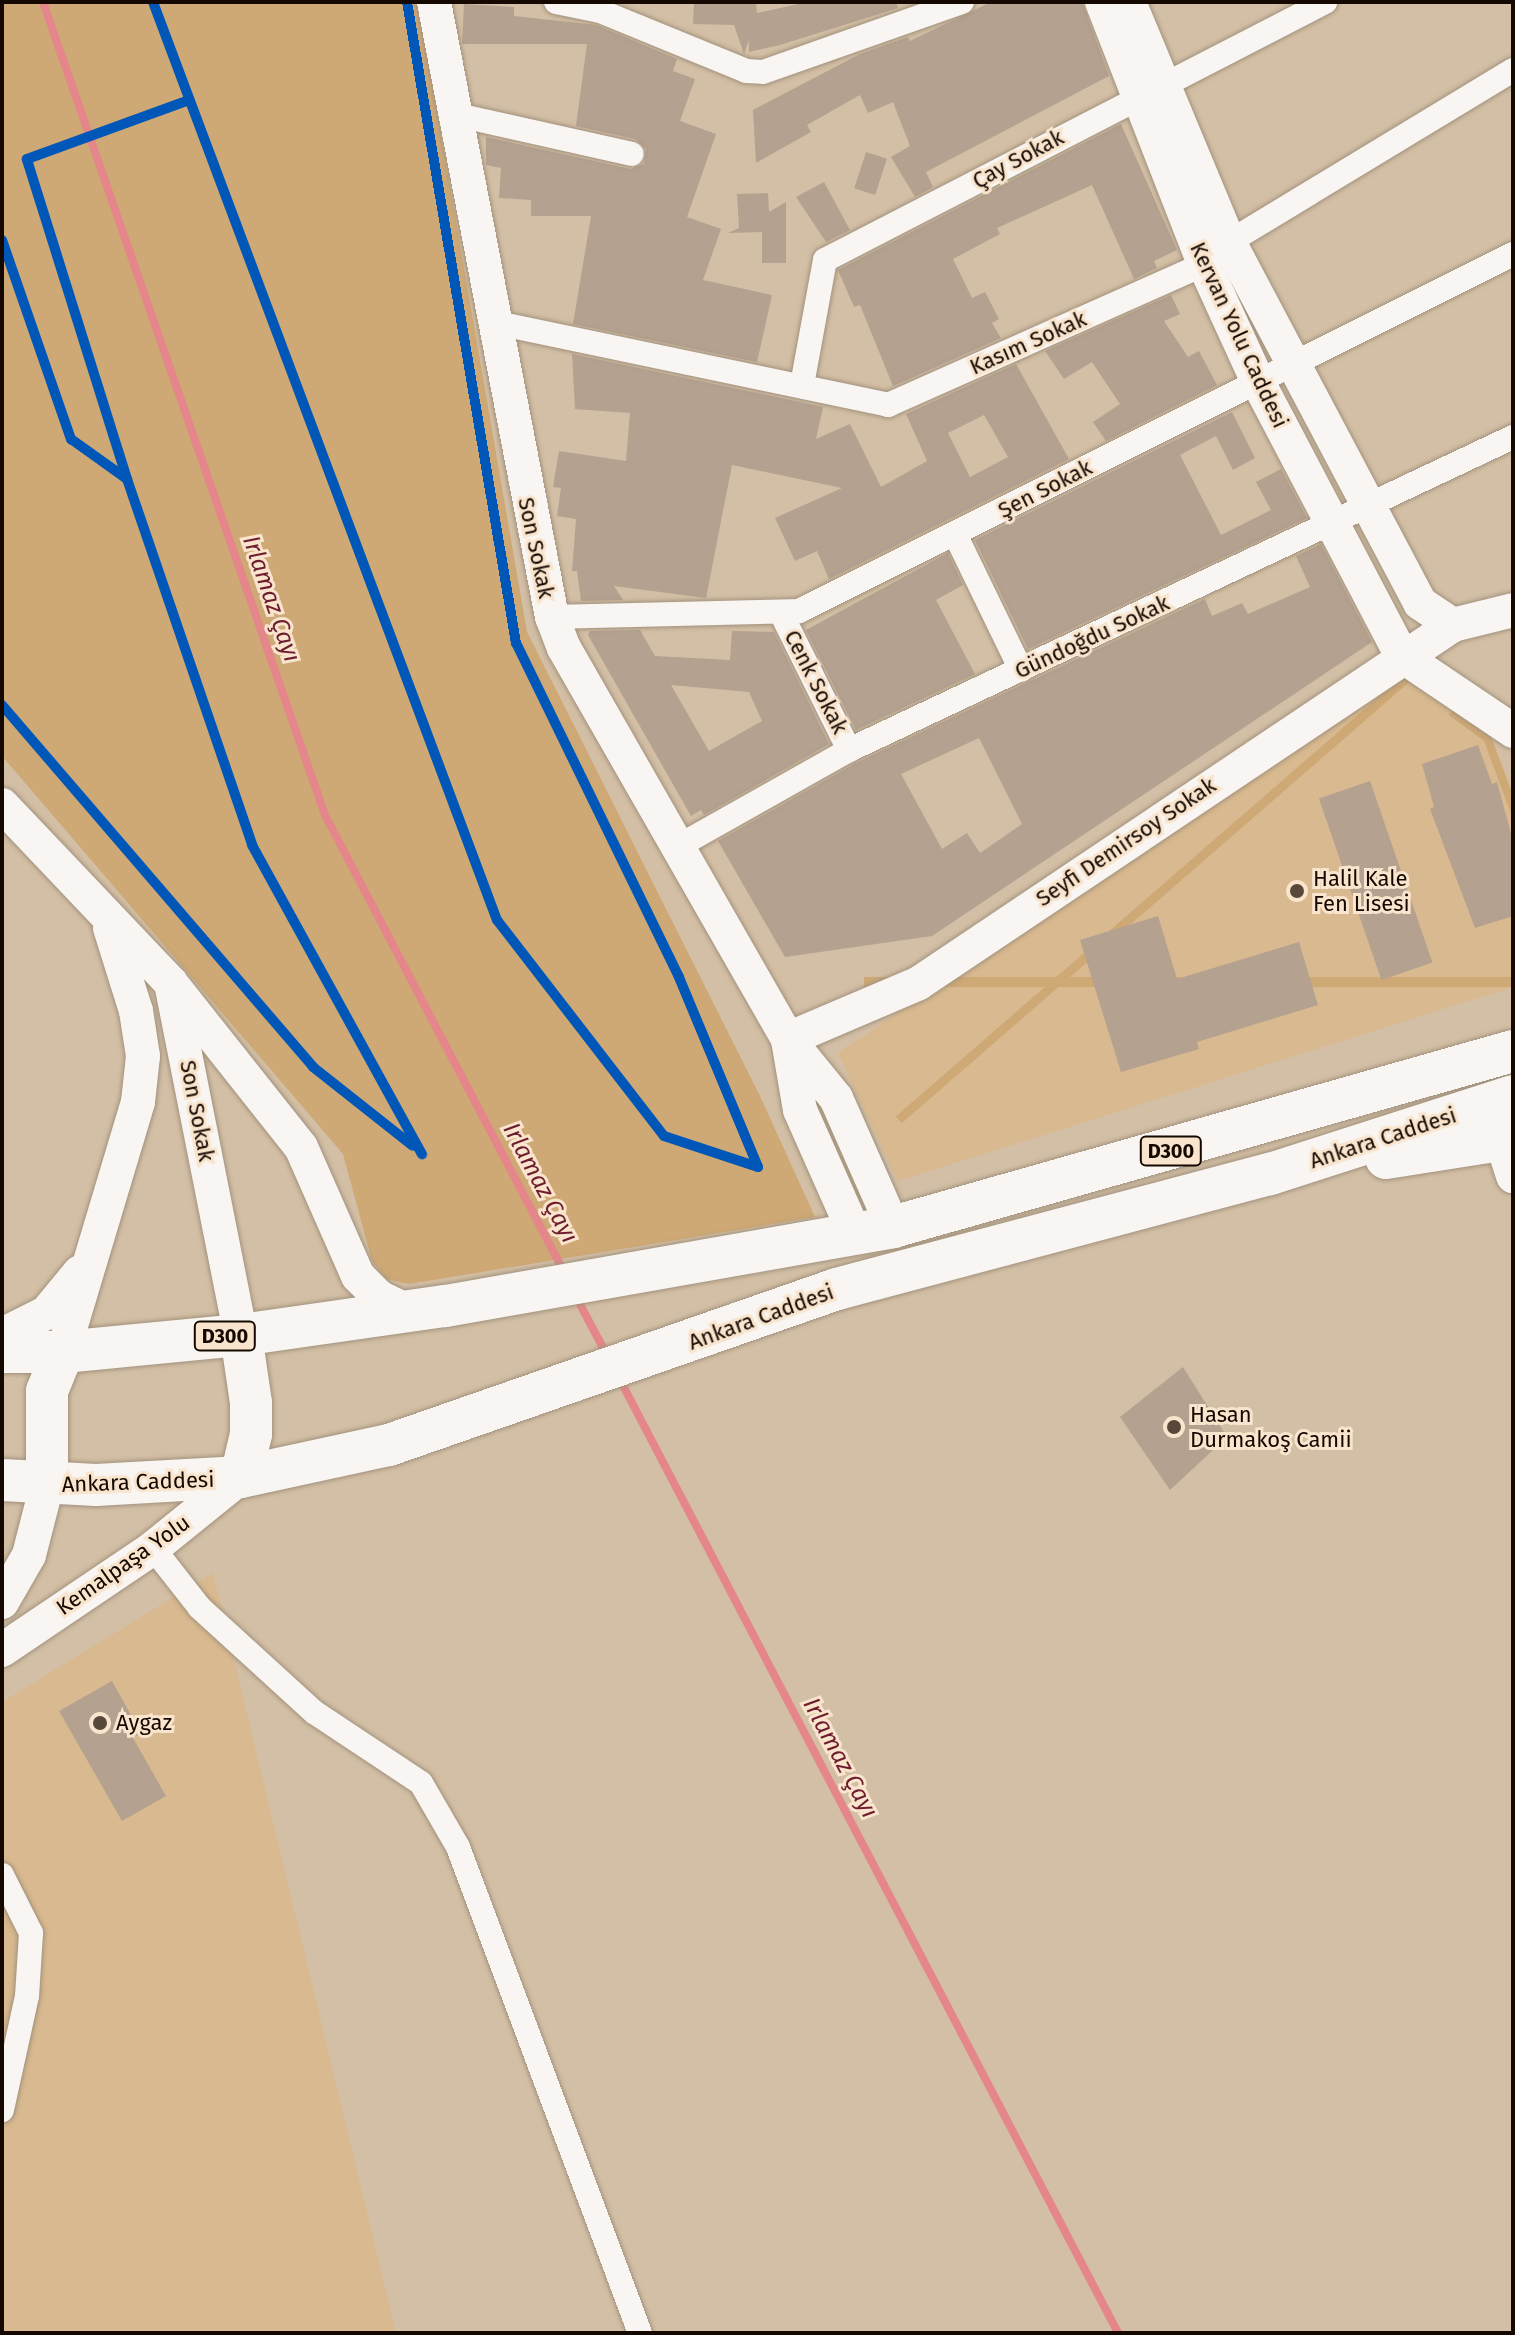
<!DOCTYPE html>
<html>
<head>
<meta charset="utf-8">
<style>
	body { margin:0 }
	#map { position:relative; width:1515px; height:2335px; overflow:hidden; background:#d3bfa5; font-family:"Fira Sans",sans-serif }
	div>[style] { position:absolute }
	.built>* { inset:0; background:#d9b98f }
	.green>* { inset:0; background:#cea875; transform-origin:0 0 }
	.stream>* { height:8px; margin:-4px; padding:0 4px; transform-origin:4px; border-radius:4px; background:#e5868b }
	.building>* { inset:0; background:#b4a190; transform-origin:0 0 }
	.roads { filter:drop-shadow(0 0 2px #a2927d) drop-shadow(0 0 2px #a2927d) }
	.street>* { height:24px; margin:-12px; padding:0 12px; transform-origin:12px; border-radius:12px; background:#f8f5f2 }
	.secondary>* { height:34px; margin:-17px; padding:0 17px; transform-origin:17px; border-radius:17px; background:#f8f5f2 }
	.highway>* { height:42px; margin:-21px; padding:0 21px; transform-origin:21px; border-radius:21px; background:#f8f5f2 }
	.cycleway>* { height:10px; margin:-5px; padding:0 5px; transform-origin:5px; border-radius:5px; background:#0057b8 }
	.dots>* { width:22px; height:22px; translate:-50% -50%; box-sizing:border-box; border:4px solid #f9e5cd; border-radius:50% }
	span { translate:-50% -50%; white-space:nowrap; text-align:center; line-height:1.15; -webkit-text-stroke:6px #f9e5cd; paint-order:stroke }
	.shield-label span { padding:2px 6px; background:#f9e5cd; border:2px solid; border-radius:6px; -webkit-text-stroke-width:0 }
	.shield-label { font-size:20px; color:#150800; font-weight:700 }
	.street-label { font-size:22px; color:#150800 }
	.poi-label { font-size:22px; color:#150800 }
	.left { translate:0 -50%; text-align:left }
	.water-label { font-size:24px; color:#6d1d2d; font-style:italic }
	.frame { position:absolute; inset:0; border:4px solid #150800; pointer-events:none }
</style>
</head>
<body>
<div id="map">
	<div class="built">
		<i style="clip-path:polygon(1406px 673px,1429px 697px,1443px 691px,1454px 708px,1491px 737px,1513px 795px,1513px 987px,898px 1181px,838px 1053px)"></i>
		<i style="clip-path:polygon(213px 1573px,396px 2333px,2px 2333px,2px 1702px)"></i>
	</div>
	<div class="green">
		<i style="clip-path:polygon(2px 2px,418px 2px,527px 632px,760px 1096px,815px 1217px,409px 1284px,386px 1279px,372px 1261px,343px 1154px,2px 756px)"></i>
		<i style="left:1406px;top:673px;width:9px;height:676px;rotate:49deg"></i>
		<i style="clip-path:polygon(1454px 708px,1491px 737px,1513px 795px,1513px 819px,1484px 741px,1449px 715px)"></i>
		<i style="left:1513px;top:977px;width:10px;height:649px;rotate:90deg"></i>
	</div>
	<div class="stream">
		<i style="left:43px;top:2px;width:861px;rotate:70.87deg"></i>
		<i style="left:325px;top:815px;width:516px;rotate:62.39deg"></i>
		<i style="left:575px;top:1295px;width:70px;rotate:62deg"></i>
		<i style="left:618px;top:1376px;width:1080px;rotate:62.41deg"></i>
	</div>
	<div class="building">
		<i style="clip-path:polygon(694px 2px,756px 2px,757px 13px,808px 2px,896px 2px,898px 8px,780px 45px,749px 52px,749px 40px,744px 54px,734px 25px,693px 24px)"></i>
		<i style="clip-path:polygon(991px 2px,1082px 2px,1109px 76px,926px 172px,933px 187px,915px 197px,891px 157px,910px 146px,893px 102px,868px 113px,860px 95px,807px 125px,811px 132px,756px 163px,753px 110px,860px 54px,908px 37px,910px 41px)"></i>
		<i style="clip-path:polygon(464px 4px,514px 7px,514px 16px,596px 25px,677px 59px,673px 71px,695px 79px,680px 121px,716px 134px,687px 217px,721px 229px,703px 280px,772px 295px,757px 362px,573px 324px,591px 216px,531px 216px,531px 200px,499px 198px,501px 168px,486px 165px,486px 137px,630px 169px,644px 164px,646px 149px,635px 139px,576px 126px,587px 44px,462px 44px)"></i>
		<i style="clip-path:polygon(1121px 124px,1177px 250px,1154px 261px,1157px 268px,1134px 279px,1092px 185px,997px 228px,1000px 234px,953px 259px,972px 298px,985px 292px,999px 319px,992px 323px,1001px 338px,893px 386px,860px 305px,854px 307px,838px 270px)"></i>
		<i style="left:866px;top:152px;width:22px;height:38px;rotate:18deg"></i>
		<i style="clip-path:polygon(824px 182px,850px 230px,826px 242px,796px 197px)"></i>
		<i style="clip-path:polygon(768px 193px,769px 212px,786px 202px,786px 263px,762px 263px,762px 232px,728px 233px,739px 228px,737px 194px)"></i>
		<i style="clip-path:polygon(1171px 295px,1180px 314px,1164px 321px,1188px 357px,1199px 351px,1217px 385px,1106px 441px,1093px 422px,1120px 404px,1092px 362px,1064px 379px,1045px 351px)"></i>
		<i style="clip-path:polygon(evenodd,572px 354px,823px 407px,816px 439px,850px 424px,881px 487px,927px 461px,906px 414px,1016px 364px,1069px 459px,829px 579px,817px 551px,795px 561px,775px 518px,842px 488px,732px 465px,706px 598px,614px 586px,623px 600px,581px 601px,577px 571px,572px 571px,576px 519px,557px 516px,561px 488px,553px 487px,559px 451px,626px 461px,630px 413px,575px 409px,572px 354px,984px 415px,1008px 457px,970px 477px,948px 433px,984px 415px)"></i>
		<i style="clip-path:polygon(1232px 412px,1255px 458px,1233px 470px,1216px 436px,1180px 455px,1221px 535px,1271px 510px,1256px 482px,1281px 469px,1307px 518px,1028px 649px,975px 540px)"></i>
		<i style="clip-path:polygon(evenodd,1321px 544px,1372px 642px,932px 936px,785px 957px,718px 841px,856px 763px,1205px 599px,1212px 616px,1242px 603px,1248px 614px,1310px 587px,1296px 556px,1321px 544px,979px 738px,1022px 824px,980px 853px,967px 833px,942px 849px,901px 774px,979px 738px)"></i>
		<i style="clip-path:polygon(948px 553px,963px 585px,936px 600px,975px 674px,856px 730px,806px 630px)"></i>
		<i style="clip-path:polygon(evenodd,640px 630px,655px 656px,730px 660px,732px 631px,774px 632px,829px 744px,704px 815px,701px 810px,691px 816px,588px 635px,590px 631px,640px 630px,671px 685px,749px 692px,762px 721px,709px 751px,671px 685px)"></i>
		<i style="clip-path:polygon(1478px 745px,1492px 784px,1497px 782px,1513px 841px,1513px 916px,1475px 928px,1430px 809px,1434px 807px,1422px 764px)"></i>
		<i style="left:1370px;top:781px;width:192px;height:54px;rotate:71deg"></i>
		<i style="clip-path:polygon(1158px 916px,1177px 979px,1299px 942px,1318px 1005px,1197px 1042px,1199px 1049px,1121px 1072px,1080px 940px)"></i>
		<i style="clip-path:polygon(1183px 1367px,1227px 1437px,1170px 1490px,1120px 1417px)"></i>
		<i style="clip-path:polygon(112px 1681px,141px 1733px,133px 1738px,166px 1796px,122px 1821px,59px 1711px)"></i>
	</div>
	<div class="roads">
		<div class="street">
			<i style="left:556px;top:2px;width:45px;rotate:11.6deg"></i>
			<i style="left:600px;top:11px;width:158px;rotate:22.3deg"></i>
			<i style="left:746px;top:71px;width:17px;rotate:3deg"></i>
			<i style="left:763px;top:72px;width:211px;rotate:-19.4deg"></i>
			<i style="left:453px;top:114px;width:183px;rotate:12.6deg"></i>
			<i style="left:492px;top:322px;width:405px;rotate:11.8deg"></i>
			<i style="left:888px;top:405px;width:346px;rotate:-24deg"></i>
			<i style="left:1204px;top:264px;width:33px;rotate:-41deg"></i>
			<i style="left:1229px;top:242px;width:332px;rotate:-31.2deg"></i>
			<i style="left:802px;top:385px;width:127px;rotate:-79.6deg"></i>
			<i style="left:825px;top:260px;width:563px;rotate:-27.29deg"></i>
			<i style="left:955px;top:534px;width:151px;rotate:64.1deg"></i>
			<i style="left:782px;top:615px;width:151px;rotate:63.6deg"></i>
			<i style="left:552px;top:617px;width:247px;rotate:-1.4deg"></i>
			<i style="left:799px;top:611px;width:798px;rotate:-26.57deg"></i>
			<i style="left:677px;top:847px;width:197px;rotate:-29.4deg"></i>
			<i style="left:849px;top:750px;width:734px;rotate:-25.24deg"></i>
			<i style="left:153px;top:1548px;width:76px;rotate:51.9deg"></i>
			<i style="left:200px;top:1608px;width:154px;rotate:42.4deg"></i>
			<i style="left:314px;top:1712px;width:128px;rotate:33.6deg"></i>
			<i style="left:421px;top:1783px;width:74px;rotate:60deg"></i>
			<i style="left:458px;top:1847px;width:519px;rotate:69.47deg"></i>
			<i style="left:2px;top:1875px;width:65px;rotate:63.4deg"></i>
			<i style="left:31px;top:1933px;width:63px;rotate:93.6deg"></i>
			<i style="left:27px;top:1996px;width:117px;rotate:102.4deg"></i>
		</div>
		<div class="secondary">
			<i style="left:434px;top:2px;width:626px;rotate:79.14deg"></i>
			<i style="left:552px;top:617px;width:33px;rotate:69deg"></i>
			<i style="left:564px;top:648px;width:451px;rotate:60.2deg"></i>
			<i style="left:788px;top:1039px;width:76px;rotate:50.9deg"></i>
			<i style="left:836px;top:1098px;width:141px;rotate:66.2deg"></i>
			<i style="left:1102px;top:2px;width:281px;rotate:68.7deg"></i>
			<i style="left:1204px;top:264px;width:130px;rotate:65.4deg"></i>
			<i style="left:1258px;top:382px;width:310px;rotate:62.3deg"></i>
			<i style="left:1402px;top:656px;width:134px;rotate:34deg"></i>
			<i style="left:1129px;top:2px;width:260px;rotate:67.4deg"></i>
			<i style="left:1229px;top:242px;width:408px;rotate:62.1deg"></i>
			<i style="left:1420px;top:603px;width:40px;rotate:34deg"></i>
			<i style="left:2px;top:805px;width:245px;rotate:46.5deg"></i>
			<i style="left:171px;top:983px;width:359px;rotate:78.8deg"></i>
			<i style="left:174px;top:987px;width:204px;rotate:51.6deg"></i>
			<i style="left:301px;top:1147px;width:141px;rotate:66.2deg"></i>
			<i style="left:358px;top:1276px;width:30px;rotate:45deg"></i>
			<i style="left:379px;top:1297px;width:32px;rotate:26deg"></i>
			<i style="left:788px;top:1039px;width:142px;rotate:-23.1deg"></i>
			<i style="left:919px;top:983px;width:643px;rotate:-33.84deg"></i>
			<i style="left:1453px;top:625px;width:62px;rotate:-14deg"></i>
			<i style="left:788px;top:1040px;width:71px;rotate:80.3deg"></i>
			<i style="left:800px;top:1110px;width:136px;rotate:66.1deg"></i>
			<i style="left:1502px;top:1142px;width:36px;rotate:72deg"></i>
			<i style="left:2px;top:1335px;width:49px;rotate:-26.6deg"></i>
			<i style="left:46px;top:1313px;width:53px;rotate:-50.3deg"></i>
			<i style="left:63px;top:1352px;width:261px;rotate:-73.3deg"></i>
			<i style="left:138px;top:1102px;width:46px;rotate:-83.8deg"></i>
			<i style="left:143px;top:1056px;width:46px;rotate:-98.8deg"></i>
			<i style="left:136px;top:1011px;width:87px;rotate:-107.4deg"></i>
			<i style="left:2px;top:1602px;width:54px;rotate:-60.1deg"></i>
			<i style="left:29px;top:1555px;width:72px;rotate:-75.6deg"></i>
			<i style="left:2px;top:1650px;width:182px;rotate:-34deg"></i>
			<i style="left:153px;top:1548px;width:113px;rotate:-38.9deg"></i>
		</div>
		<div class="highway">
			<i style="left:1386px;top:1158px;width:129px;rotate:-8.9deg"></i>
			<i style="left:241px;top:1335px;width:69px;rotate:81.6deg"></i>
			<i style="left:251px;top:1403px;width:31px;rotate:90deg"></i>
			<i style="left:251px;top:1434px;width:44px;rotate:103.1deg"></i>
			<i style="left:2px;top:1352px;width:61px"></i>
			<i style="left:63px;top:1352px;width:179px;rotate:-5.5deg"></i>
			<i style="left:241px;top:1335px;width:207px;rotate:-8.1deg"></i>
			<i style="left:446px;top:1306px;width:454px;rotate:-10deg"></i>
			<i style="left:893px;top:1227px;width:644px;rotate:-15.85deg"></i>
			<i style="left:2px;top:1480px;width:94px;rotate:3deg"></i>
			<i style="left:96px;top:1485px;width:145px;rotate:-3.2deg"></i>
			<i style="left:241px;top:1477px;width:151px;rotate:-12.2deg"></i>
			<i style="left:389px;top:1445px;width:474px;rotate:-19.2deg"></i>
			<i style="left:837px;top:1289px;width:448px;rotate:-14.9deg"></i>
			<i style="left:1270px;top:1174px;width:255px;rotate:-17.8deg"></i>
			<i style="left:47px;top:1485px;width:94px;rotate:-90deg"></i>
			<i style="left:47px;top:1391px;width:42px;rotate:-67.7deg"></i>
		</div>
	</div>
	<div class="cycleway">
		<i style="left:153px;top:2px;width:980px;rotate:69.46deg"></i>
		<i style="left:497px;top:920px;width:273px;rotate:52.3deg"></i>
		<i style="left:664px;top:1136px;width:99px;rotate:18.3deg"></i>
		<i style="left:758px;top:1167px;width:206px;rotate:-112.6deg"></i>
		<i style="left:679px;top:977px;width:372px;rotate:-116deg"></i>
		<i style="left:516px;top:643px;width:650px;rotate:-99.65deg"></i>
		<i style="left:2px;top:240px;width:211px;rotate:70.9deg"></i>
		<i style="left:71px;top:439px;width:69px;rotate:35.5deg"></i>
		<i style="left:127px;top:479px;width:387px;rotate:71.1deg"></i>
		<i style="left:252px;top:845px;width:353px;rotate:61.2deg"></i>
		<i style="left:127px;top:479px;width:335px;rotate:-107.4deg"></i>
		<i style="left:27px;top:159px;width:172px;rotate:-20deg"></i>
		<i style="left:2px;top:705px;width:477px;rotate:49.3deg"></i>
		<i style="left:313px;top:1067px;width:127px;rotate:38.3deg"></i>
	</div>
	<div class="dots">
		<i style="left:1297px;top:891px;background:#58483a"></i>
		<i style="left:1174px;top:1427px;background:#58483a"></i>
		<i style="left:100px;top:1723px;background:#58483a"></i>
	</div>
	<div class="shield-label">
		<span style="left:1171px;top:1151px">D300</span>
		<span style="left:225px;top:1336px">D300</span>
	</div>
	<div class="street-label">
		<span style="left:1018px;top:159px;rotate:-28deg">Çay Sokak</span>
		<span style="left:1239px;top:335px;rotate:65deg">Kervan Yolu Caddesi</span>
		<span style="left:1028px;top:343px;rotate:-24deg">Kasım Sokak</span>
		<span style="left:1045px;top:489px;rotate:-27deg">Şen Sokak</span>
		<span style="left:536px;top:548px;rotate:78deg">Son Sokak</span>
		<span style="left:1092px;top:637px;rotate:-25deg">Gündoğdu Sokak</span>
		<span style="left:816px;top:682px;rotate:63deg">Cenk Sokak</span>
		<span style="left:1126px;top:842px;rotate:-34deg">Seyfi Demirsoy Sokak</span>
		<span style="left:197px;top:1111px;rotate:79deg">Son Sokak</span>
		<span style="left:1383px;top:1138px;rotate:-18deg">Ankara Caddesi</span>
		<span style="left:761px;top:1317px;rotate:-20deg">Ankara Caddesi</span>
		<span style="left:138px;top:1482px;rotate:-2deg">Ankara Caddesi</span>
		<span style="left:123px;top:1565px;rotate:-35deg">Kemalpaşa Yolu</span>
	</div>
	<div class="poi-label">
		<span class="left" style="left:1313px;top:891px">Halil Kale<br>Fen Lisesi</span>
		<span class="left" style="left:1190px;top:1427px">Hasan<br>Durmakoş Camii</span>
		<span class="left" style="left:116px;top:1723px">Aygaz</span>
	</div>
	<div class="water-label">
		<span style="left:271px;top:599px;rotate:71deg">Irlamaz Çayı</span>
		<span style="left:540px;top:1183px;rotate:62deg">Irlamaz Çayı</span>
		<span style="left:840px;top:1758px;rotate:62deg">Irlamaz Çayı</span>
	</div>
	<div class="frame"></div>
</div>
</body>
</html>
